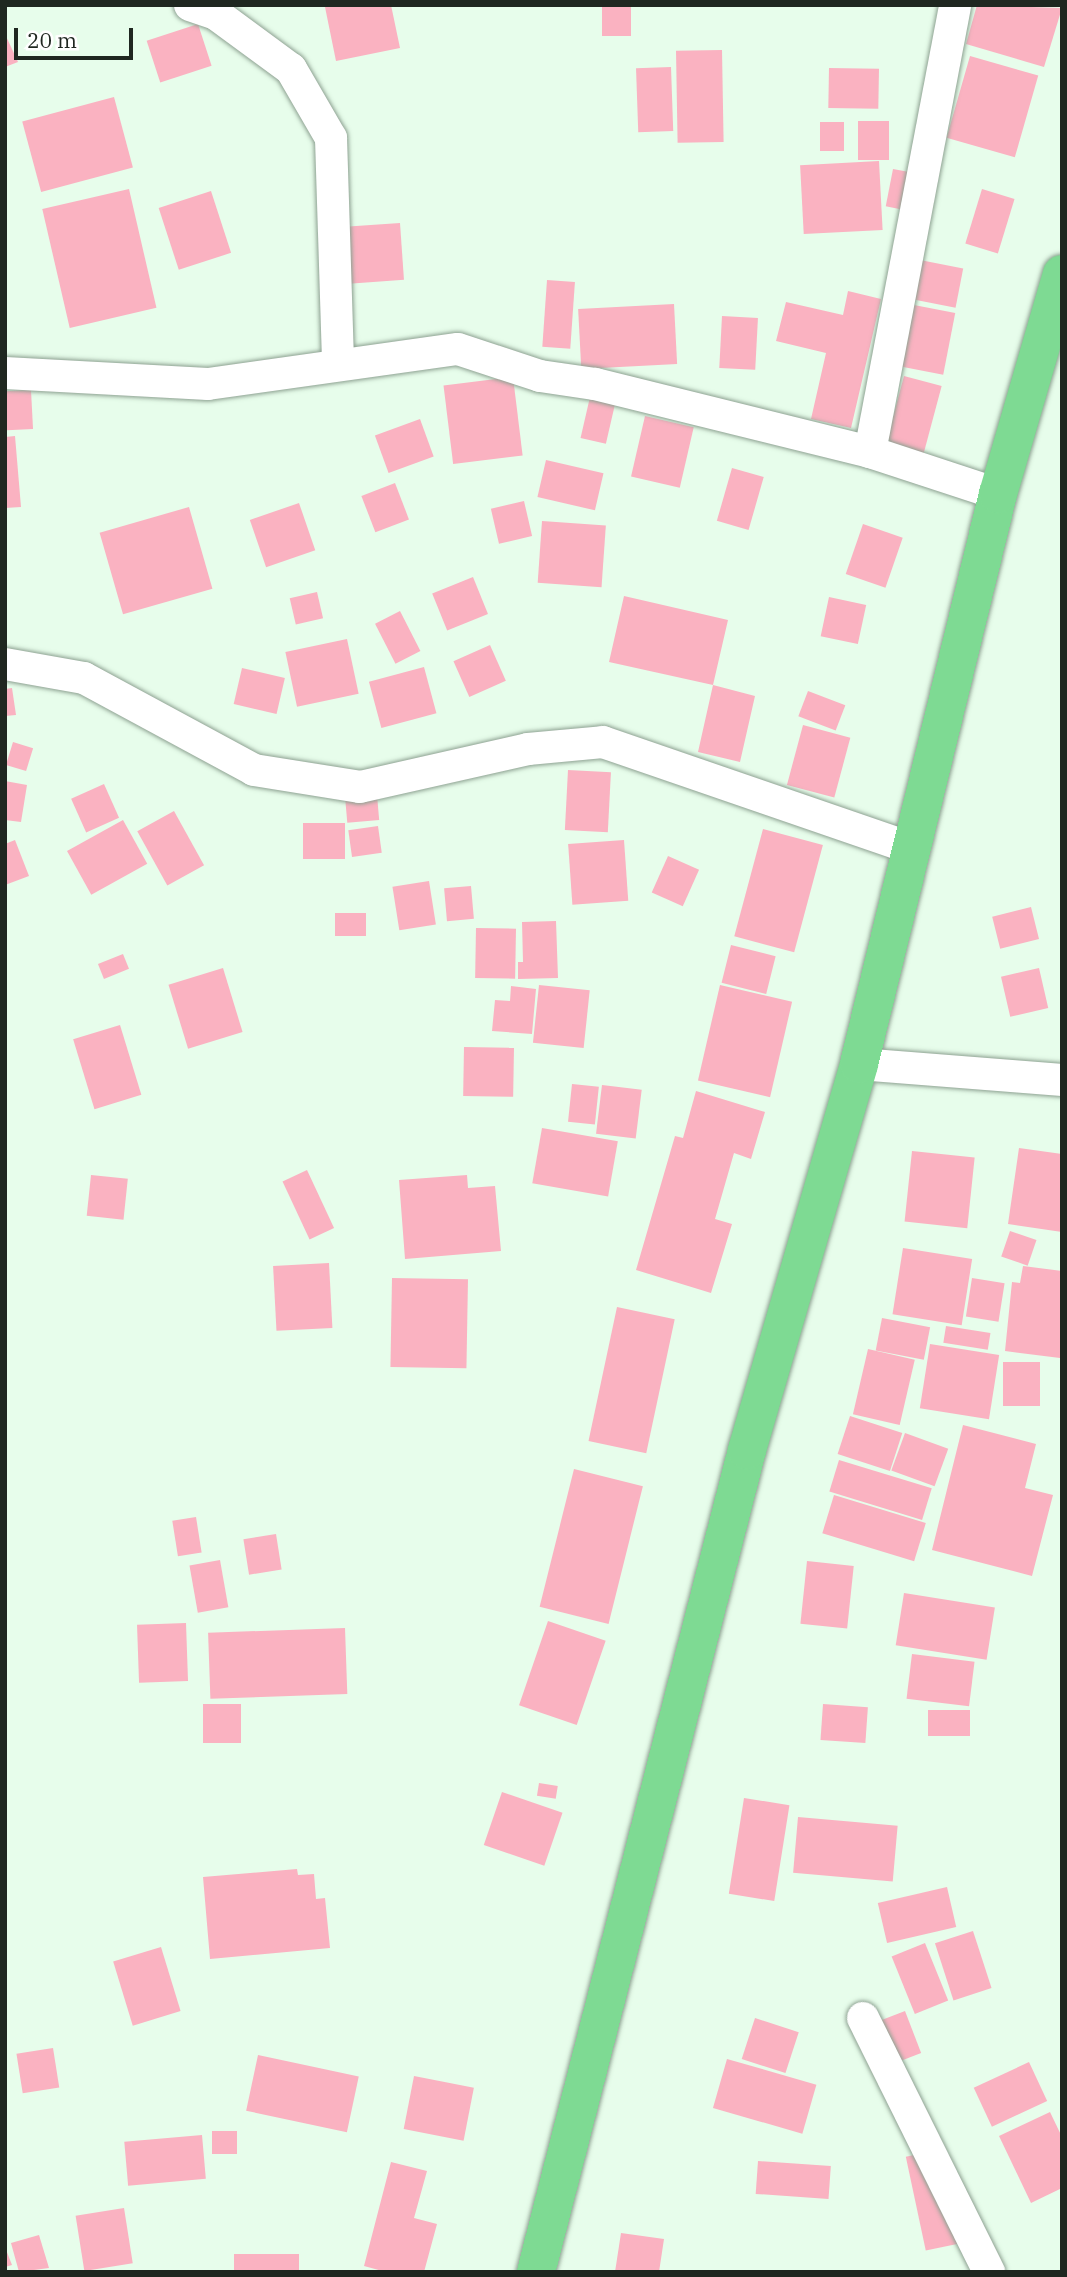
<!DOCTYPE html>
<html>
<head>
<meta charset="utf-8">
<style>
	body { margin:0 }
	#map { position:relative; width:1067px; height:2277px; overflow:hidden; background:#e7fdeb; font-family:"IBM Plex Serif",serif }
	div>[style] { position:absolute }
	.building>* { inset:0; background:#fab2c1; transform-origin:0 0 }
	.roads { filter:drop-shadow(0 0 2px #8ea292) drop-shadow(0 0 2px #8ea292) }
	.street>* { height:32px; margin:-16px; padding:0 16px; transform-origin:16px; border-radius:16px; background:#fff }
	.highway>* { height:38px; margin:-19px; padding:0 19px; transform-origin:19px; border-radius:19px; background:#7eda93 }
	span { translate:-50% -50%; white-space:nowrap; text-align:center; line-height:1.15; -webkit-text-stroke:5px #fff; paint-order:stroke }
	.frame { position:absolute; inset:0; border:7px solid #1f2720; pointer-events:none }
	.scale { position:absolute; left:14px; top:28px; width:119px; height:32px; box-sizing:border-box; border:4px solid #1f2720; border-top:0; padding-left:9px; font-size:21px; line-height:24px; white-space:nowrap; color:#1f2720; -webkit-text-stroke:5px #fff; paint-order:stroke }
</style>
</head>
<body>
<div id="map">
	<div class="building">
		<i style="clip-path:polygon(391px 5px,400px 48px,336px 61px,325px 7px)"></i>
		<i style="left:602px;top:5px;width:29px;height:31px"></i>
		<i style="clip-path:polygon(977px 5px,1062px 8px,1044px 67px,966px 44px)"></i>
		<i style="left:198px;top:24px;width:44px;height:54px;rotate:72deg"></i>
		<i style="clip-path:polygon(5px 34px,18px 62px,5px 67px)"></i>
		<i style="left:722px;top:50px;width:92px;height:46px;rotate:89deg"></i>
		<i style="left:970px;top:56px;width:71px;height:85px;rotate:16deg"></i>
		<i style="left:671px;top:67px;width:64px;height:35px;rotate:88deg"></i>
		<i style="left:829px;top:68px;width:50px;height:40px;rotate:1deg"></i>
		<i style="left:114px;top:97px;width:73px;height:95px;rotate:75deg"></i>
		<i style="left:889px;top:121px;width:39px;height:31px;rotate:90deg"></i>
		<i style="left:820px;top:122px;width:24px;height:29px"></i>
		<i style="left:879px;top:161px;width:69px;height:79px;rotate:87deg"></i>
		<i style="left:893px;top:169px;width:15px;height:38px;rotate:11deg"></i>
		<i style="left:129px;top:189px;width:122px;height:89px;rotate:77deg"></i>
		<i style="left:982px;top:189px;width:34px;height:57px;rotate:17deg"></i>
		<i style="left:211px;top:191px;width:65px;height:55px;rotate:72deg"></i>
		<i style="left:400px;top:223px;width:57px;height:55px;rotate:86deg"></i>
		<i style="left:920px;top:260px;width:44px;height:40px;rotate:11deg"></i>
		<i style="left:547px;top:280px;width:28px;height:67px;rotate:4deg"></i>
		<i style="clip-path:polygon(848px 291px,881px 299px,851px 428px,811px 419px,826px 353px,776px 341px,786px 302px,843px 315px)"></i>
		<i style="left:674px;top:304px;width:60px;height:96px;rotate:87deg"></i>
		<i style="left:914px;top:305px;width:42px;height:63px;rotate:11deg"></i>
		<i style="left:722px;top:316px;width:36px;height:52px;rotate:3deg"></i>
		<i style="left:904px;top:376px;width:39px;height:72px;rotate:15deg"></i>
		<i style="left:513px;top:377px;width:79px;height:70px;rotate:83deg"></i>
		<i style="left:31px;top:390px;width:39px;height:26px;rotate:87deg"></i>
		<i style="left:590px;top:397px;width:26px;height:42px;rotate:13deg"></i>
		<i style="left:645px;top:416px;width:50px;height:62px;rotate:13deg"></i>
		<i style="left:420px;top:419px;width:40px;height:48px;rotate:70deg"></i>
		<i style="clip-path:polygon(15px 436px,21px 507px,5px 508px,5px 437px)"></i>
		<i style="left:546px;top:460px;width:59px;height:38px;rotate:13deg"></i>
		<i style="left:732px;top:468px;width:33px;height:55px;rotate:16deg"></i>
		<i style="left:395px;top:483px;width:39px;height:36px;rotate:69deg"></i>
		<i style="left:524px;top:501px;width:36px;height:34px;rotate:77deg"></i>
		<i style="left:299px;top:503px;width:50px;height:52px;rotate:71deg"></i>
		<i style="left:189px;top:507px;width:85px;height:93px;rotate:74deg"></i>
		<i style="left:542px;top:521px;width:64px;height:62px;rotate:4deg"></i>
		<i style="left:863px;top:524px;width:42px;height:53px;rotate:19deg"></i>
		<i style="left:473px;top:577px;width:40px;height:44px;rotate:68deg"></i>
		<i style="left:317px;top:592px;width:27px;height:28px;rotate:77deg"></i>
		<i style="clip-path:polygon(624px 596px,728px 620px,713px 685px,755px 696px,740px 762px,698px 752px,713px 685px,609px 662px)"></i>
		<i style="left:829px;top:597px;width:38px;height:40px;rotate:12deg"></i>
		<i style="left:400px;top:611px;width:45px;height:28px;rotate:63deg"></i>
		<i style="left:347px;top:639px;width:56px;height:63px;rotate:78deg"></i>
		<i style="left:490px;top:645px;width:39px;height:40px;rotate:66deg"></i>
		<i style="left:424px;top:667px;width:48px;height:57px;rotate:75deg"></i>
		<i style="left:242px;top:668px;width:44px;height:37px;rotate:13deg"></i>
		<i style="clip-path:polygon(12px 688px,16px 715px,5px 716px,5px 689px)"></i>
		<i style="left:808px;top:691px;width:40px;height:27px;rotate:21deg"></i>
		<i style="left:803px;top:725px;width:49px;height:62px;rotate:15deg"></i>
		<i style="left:13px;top:742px;width:21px;height:24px;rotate:17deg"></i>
		<i style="left:568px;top:770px;width:43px;height:60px;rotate:3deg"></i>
		<i style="clip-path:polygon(5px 781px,27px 785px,21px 822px,5px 820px)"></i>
		<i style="left:104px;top:784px;width:37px;height:36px;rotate:66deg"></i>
		<i style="left:377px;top:795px;width:25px;height:32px;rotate:85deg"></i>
		<i style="left:174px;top:811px;width:62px;height:42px;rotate:61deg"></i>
		<i style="left:123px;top:820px;width:50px;height:64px;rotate:61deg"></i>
		<i style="left:303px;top:823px;width:42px;height:36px"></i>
		<i style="left:378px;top:826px;width:27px;height:30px;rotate:82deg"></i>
		<i style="left:763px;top:829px;width:62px;height:111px;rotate:15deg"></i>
		<i style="clip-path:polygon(15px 840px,29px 876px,5px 885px,5px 844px)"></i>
		<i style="left:624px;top:840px;width:61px;height:56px;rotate:86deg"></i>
		<i style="left:668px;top:856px;width:34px;height:40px;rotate:24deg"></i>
		<i style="left:429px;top:881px;width:44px;height:37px;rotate:81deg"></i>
		<i style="left:471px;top:886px;width:33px;height:27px;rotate:85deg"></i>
		<i style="left:1031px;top:907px;width:33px;height:40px;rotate:76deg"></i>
		<i style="left:335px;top:913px;width:31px;height:23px"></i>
		<i style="clip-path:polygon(556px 921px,558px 978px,518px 979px,518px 962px,523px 962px,522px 922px)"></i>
		<i style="left:476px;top:928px;width:40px;height:50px;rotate:1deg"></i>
		<i style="left:731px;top:945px;width:46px;height:39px;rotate:14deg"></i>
		<i style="left:123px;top:954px;width:16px;height:27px;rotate:68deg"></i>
		<i style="left:223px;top:968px;width:67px;height:57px;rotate:73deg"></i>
		<i style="left:1039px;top:968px;width:41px;height:39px;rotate:77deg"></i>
		<i style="left:539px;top:985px;width:51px;height:58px;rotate:6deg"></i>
		<i style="left:720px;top:985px;width:74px;height:98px;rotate:13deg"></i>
		<i style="clip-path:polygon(511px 986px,536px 989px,532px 1034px,492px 1031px,495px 1000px,510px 1001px)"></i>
		<i style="left:120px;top:1025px;width:73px;height:49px;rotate:73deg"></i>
		<i style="left:464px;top:1047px;width:50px;height:49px;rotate:1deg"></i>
		<i style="left:572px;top:1084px;width:27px;height:38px;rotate:6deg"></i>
		<i style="left:602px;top:1085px;width:40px;height:49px;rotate:7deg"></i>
		<i style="clip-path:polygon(696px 1091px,765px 1112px,751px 1159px,734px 1153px,715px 1219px,732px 1224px,711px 1293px,636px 1270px,675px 1136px,683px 1138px)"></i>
		<i style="left:542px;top:1128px;width:77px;height:56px;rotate:10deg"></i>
		<i style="clip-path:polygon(1019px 1148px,1062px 1154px,1062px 1232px,1008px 1224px)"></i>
		<i style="left:912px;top:1151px;width:63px;height:71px;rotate:6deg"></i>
		<i style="left:307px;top:1170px;width:64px;height:27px;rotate:65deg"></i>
		<i style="left:91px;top:1175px;width:37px;height:41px;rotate:6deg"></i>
		<i style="clip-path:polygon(467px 1175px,468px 1188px,495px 1186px,501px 1251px,405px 1259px,399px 1180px)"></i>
		<i style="left:1010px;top:1231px;width:28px;height:27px;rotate:19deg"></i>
		<i style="left:903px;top:1248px;width:70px;height:67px;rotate:9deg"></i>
		<i style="left:329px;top:1263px;width:65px;height:56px;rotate:87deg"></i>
		<i style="clip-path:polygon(1023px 1266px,1062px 1271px,1060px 1358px,1005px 1351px,1012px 1282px,1020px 1283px)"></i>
		<i style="left:392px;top:1278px;width:76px;height:89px;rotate:1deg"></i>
		<i style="left:972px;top:1278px;width:33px;height:39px;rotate:9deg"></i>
		<i style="left:617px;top:1307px;width:59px;height:137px;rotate:12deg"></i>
		<i style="left:882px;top:1318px;width:49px;height:33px;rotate:11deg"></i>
		<i style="left:946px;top:1326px;width:45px;height:17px;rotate:9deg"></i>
		<i style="left:930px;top:1344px;width:70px;height:65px;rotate:9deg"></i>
		<i style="left:868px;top:1349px;width:48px;height:67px;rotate:13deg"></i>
		<i style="left:1003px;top:1362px;width:37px;height:44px"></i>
		<i style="left:850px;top:1416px;width:55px;height:40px;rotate:18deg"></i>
		<i style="clip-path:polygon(963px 1425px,1036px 1444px,1025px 1488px,1053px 1495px,1032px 1576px,932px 1550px)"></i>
		<i style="left:905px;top:1433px;width:46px;height:40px;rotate:20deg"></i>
		<i style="left:839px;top:1460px;width:97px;height:33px;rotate:17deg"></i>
		<i style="left:574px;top:1469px;width:71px;height:142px;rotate:14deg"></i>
		<i style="left:834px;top:1495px;width:96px;height:40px;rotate:17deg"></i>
		<i style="left:196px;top:1517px;width:36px;height:24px;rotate:81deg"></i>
		<i style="left:276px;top:1534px;width:36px;height:33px;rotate:81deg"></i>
		<i style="left:220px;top:1560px;width:48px;height:31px;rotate:80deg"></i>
		<i style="left:807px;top:1561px;width:47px;height:63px;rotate:6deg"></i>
		<i style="left:904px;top:1593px;width:92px;height:53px;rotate:9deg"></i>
		<i style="left:548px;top:1621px;width:61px;height:89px;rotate:19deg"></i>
		<i style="left:186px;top:1623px;width:58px;height:49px;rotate:88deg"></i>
		<i style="left:345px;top:1628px;width:66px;height:137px;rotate:88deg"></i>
		<i style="left:912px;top:1654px;width:63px;height:45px;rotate:7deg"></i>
		<i style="left:203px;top:1704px;width:38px;height:39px"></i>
		<i style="left:823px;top:1704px;width:45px;height:36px;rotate:4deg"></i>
		<i style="left:928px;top:1710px;width:42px;height:26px"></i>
		<i style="left:539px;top:1783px;width:19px;height:13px;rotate:9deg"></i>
		<i style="left:502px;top:1792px;width:64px;height:56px;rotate:19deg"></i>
		<i style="left:744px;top:1798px;width:46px;height:97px;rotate:9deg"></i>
		<i style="left:798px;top:1817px;width:100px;height:56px;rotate:5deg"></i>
		<i style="clip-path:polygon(297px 1869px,298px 1875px,314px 1874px,316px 1899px,325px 1898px,330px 1948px,210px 1959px,203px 1877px)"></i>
		<i style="left:947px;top:1887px;width:41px;height:71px;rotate:77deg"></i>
		<i style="left:973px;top:1931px;width:60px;height:40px;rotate:72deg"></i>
		<i style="left:925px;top:1943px;width:62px;height:36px;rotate:68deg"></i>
		<i style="left:161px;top:1947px;width:67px;height:50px;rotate:73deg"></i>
		<i style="left:905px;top:2011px;width:45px;height:27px;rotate:69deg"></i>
		<i style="left:755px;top:2018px;width:46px;height:43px;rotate:18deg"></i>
		<i style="left:53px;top:2048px;width:40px;height:37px;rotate:81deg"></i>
		<i style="left:258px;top:2055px;width:103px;height:57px;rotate:12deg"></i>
		<i style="left:727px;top:2059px;width:93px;height:51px;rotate:16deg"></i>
		<i style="left:1029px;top:2062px;width:43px;height:61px;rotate:65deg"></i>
		<i style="left:414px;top:2076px;width:61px;height:54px;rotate:11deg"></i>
		<i style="clip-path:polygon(1050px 2112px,1062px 2137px,1062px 2188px,1031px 2203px,999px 2136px)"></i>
		<i style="left:212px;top:2131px;width:25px;height:23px"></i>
		<i style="left:202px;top:2135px;width:44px;height:78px;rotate:85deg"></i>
		<i style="left:942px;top:2149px;width:96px;height:37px;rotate:78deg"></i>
		<i style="left:758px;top:2161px;width:73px;height:33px;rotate:4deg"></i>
		<i style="clip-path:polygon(391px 2162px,427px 2171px,414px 2218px,437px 2224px,424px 2272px,386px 2272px,364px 2266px)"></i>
		<i style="left:124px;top:2208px;width:56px;height:49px;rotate:81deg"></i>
		<i style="clip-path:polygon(621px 2233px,664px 2239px,659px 2272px,615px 2272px)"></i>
		<i style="clip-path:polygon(39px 2235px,49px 2268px,19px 2272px,11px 2243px)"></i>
		<i style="clip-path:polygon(5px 2247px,12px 2265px,5px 2267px)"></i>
		<i style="left:234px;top:2254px;width:65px;height:18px"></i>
	</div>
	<div class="roads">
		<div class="street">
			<i style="left:190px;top:5px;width:28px;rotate:19deg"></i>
			<i style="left:216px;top:14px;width:93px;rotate:36.3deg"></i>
			<i style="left:291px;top:69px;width:80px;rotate:59.9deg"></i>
			<i style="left:331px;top:138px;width:227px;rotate:88.2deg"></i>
			<i style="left:5px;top:373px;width:203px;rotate:3.1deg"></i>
			<i style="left:208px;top:384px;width:252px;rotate:-8deg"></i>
			<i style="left:458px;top:349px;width:86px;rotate:18.2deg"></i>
			<i style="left:540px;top:376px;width:56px;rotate:8.3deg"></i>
			<i style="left:595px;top:384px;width:283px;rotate:13.9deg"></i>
			<i style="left:870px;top:452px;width:135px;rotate:18.2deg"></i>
			<i style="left:870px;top:452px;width:455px;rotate:-79.2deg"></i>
			<i style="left:5px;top:664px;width:80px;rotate:10deg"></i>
			<i style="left:84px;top:678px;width:193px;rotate:28.4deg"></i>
			<i style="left:254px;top:770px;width:107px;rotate:9.1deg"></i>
			<i style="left:360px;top:787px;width:172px;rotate:-12.7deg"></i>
			<i style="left:528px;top:749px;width:75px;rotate:-5.3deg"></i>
			<i style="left:603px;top:742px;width:326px;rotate:19deg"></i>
			<i style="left:859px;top:1064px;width:204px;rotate:4.5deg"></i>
			<i style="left:863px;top:2018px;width:284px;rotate:63.6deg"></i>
		</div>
		<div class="highway">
			<i style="left:536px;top:2272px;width:849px;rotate:-75.6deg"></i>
			<i style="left:747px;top:1450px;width:402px;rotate:-73.8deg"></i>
			<i style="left:859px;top:1064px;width:587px;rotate:-76.3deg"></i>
			<i style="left:998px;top:494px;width:229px;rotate:-73.8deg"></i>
		</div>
	</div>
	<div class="frame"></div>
	<div class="scale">20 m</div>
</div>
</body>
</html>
